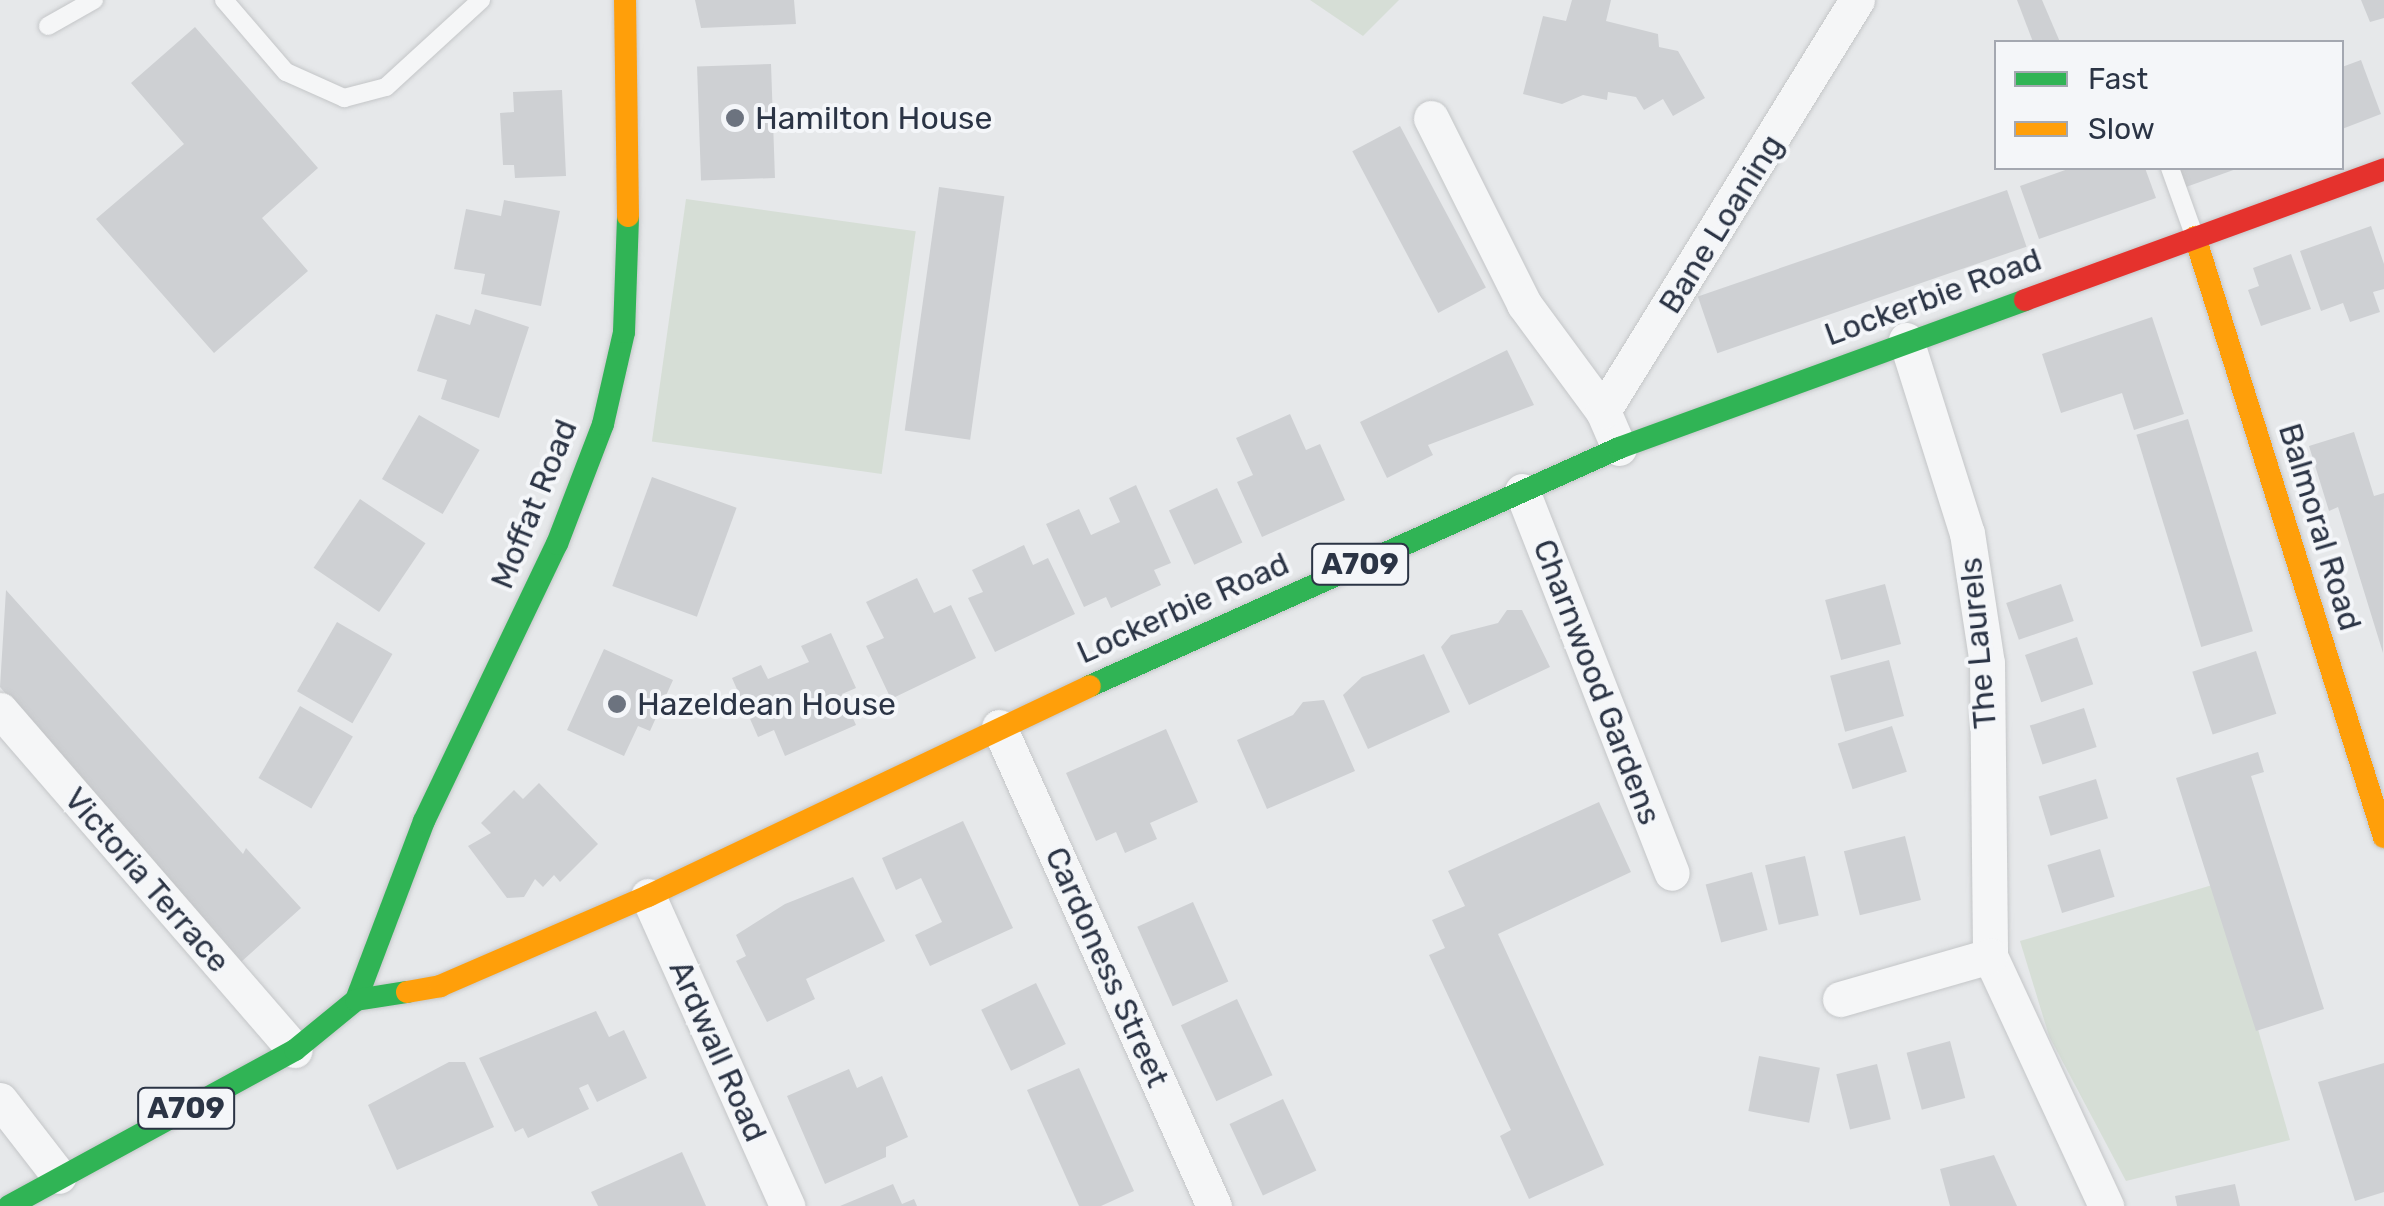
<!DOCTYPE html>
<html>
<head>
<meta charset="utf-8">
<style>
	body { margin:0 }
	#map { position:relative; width:2384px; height:1206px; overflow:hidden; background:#e6e8ea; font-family:Rubik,sans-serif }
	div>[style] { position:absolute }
	.green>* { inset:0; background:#d6ded6; transform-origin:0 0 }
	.building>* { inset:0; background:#ced0d3; transform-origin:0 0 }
	.roads { filter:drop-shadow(0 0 2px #c4c6c8) drop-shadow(0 0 2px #c4c6c8) }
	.lane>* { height:18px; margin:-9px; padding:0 9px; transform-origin:9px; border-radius:9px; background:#f5f6f7 }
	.street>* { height:35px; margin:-17.5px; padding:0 17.5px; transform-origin:17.5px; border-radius:17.5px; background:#f5f6f7 }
	.fast>* { height:22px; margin:-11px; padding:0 11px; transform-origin:11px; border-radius:11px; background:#30b455 }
	.slow>* { height:22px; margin:-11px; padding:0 11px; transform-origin:11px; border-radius:11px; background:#ff9f0a }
	.jam>* { height:22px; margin:-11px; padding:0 11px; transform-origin:11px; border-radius:11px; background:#e5322d }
	.dots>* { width:28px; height:28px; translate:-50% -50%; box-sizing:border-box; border:5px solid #f4f6f9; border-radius:50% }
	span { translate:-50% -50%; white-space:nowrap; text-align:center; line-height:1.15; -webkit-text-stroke:8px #f4f6f9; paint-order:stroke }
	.shield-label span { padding:2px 8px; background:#f4f6f9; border:2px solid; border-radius:8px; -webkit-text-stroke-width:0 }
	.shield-label { font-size:30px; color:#2b3445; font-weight:700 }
	.poi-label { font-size:32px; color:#2b3445 }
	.left { translate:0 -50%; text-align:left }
	.street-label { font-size:32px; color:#2b3445 }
	.legend { position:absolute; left:1994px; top:40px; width:350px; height:130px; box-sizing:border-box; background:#f4f6f9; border:2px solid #a4a8b1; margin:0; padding:12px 18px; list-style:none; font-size:30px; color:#2b3445 }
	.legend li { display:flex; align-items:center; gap:20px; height:50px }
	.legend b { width:50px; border:2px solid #a4a8b1 }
</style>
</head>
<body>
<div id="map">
	<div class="green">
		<i style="clip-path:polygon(1310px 0,1399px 0,1363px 36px)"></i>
		<i style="left:686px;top:199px;width:232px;height:245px;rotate:8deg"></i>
		<i style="clip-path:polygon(2216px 884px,2290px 1140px,2126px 1181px,2049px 1036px,2020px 941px)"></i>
	</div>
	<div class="building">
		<i style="clip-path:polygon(695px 0,794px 0,796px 24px,701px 28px)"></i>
		<i style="clip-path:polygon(1572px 0,1611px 0,1606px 21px,1658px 34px,1659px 47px,1678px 51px,1705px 98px,1673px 116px,1663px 99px,1644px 110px,1636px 97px,1608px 92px,1607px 100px,1583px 95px,1562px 104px,1523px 94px,1543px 16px,1566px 21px)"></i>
		<i style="clip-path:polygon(2017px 0,2042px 0,2060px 42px,2033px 42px)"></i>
		<i style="clip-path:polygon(2361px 0,2384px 0,2384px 18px,2370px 22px)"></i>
		<i style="clip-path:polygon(195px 27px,318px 168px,262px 218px,308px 271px,214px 353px,96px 219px,184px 144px,131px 83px)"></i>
		<i style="clip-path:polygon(2361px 60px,2381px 114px,2342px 129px,2342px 67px)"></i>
		<i style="left:771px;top:64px;width:114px;height:74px;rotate:88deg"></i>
		<i style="clip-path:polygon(562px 90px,566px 176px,515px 178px,514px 165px,503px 165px,500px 113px,514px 112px,513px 92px)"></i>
		<i style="left:1400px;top:126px;width:183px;height:54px;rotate:62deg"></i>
		<i style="clip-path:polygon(2071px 168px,2145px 168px,2156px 198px,2039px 239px,2020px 186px)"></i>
		<i style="clip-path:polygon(2179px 168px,2239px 168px,2186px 187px)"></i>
		<i style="left:939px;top:187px;width:66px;height:246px;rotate:8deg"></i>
		<i style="left:2007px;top:190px;width:60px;height:327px;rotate:71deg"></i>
		<i style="clip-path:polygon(504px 200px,560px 211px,541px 306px,481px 294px,485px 274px,454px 269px,466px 209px,501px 216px)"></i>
		<i style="clip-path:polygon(2371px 226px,2384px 264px,2384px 289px,2373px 292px,2380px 312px,2350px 322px,2343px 303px,2321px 311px,2300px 251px)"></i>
		<i style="clip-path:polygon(2291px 254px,2311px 309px,2261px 326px,2248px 290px,2259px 286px,2253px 268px)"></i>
		<i style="clip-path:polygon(475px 309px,529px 327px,499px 418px,441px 399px,447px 380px,417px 371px,436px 314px,470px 325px)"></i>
		<i style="clip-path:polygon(2152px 317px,2184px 414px,2134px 430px,2122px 393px,2061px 413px,2042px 354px)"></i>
		<i style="clip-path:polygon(1507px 350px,1534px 405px,1428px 445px,1433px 455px,1387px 478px,1360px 422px)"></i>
		<i style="clip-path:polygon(1290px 414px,1306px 450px,1320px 444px,1345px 500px,1262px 537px,1237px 482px,1253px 475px,1236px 438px)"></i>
		<i style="left:419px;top:415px;width:70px;height:74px;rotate:30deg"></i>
		<i style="left:2188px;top:419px;width:222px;height:54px;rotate:73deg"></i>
		<i style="clip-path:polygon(2354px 432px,2374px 496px,2384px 493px,2383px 653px,2338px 507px,2329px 511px,2309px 446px)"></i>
		<i style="left:652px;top:477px;width:90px;height:116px;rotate:20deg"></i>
		<i style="clip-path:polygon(1136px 485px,1171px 563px,1154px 570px,1161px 585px,1111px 608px,1106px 597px,1084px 607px,1046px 524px,1079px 509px,1091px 535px,1120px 522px,1109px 498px)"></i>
		<i style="left:1217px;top:488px;width:60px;height:53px;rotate:65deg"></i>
		<i style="left:360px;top:499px;width:79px;height:83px;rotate:34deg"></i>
		<i style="clip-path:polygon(1024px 545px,1033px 565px,1048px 558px,1075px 614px,995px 652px,968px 598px,983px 592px,972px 570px)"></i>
		<i style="clip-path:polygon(917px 578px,934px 613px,951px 605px,976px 658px,891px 699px,866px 646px,884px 638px,866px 602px)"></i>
		<i style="left:1885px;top:584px;width:62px;height:62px;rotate:75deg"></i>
		<i style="left:2061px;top:584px;width:39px;height:58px;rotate:71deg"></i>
		<i style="clip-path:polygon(6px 590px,243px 854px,246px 848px,301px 908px,241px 962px,0 687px)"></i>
		<i style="clip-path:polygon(1507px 610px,1522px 610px,1550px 667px,1469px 705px,1441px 647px,1451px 635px,1498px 623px)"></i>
		<i style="left:337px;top:622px;width:64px;height:80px;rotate:30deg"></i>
		<i style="clip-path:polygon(831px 633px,856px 688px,842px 694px,856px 725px,785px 756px,774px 730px,758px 737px,732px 678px,761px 665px,768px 679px,809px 662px,801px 646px)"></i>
		<i style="left:2077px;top:637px;width:50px;height:55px;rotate:71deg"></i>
		<i style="clip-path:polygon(604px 649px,673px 680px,650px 731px,638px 726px,624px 756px,567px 730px)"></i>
		<i style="left:2256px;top:651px;width:66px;height:67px;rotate:72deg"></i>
		<i style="clip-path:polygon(1424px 654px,1450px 712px,1368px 749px,1343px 695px,1362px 677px)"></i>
		<i style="left:1889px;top:660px;width:58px;height:61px;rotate:75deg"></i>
		<i style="clip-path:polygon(1324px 700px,1355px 771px,1267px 809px,1237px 740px,1293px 715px,1303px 702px)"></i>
		<i style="left:300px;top:706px;width:61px;height:83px;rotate:30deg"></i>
		<i style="left:2084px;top:708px;width:41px;height:57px;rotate:72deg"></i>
		<i style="left:1892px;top:726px;width:48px;height:57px;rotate:72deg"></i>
		<i style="clip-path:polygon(1166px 729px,1198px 802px,1150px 823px,1157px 839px,1125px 853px,1116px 832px,1096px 841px,1066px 773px)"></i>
		<i style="clip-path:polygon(2258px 752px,2264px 772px,2251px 776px,2324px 1009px,2256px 1031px,2176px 778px)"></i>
		<i style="left:2096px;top:779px;width:41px;height:60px;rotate:73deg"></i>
		<i style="clip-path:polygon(539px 783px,598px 844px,560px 882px,554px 875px,543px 887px,535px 879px,524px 897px,507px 898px,468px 846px,491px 833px,481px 823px,514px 790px,523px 799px)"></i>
		<i style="clip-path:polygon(1599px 802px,1631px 872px,1498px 934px,1604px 1165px,1529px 1199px,1500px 1136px,1511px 1130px,1429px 955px,1445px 948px,1432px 920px,1465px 906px,1448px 871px)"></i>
		<i style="clip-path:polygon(963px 821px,1013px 928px,930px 966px,915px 935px,942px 922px,921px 878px,896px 890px,882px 858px)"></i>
		<i style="left:1905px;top:836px;width:66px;height:63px;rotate:76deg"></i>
		<i style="left:2100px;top:849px;width:50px;height:55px;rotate:73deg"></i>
		<i style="left:1805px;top:856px;width:61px;height:41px;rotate:77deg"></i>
		<i style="left:1752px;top:872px;width:60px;height:48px;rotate:75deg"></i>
		<i style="clip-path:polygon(853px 877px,885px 941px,806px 979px,815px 999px,767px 1022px,736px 961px,746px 956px,736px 935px,785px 904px)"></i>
		<i style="left:1193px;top:902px;width:87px;height:61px;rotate:66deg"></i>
		<i style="left:1036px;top:983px;width:68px;height:61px;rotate:64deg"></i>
		<i style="left:1237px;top:999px;width:84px;height:62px;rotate:65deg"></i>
		<i style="clip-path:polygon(596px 1011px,609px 1037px,624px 1030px,647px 1078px,597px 1102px,588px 1084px,579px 1088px,589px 1109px,528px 1138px,523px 1128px,515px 1132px,479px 1058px)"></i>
		<i style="left:1950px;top:1041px;width:59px;height:45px;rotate:75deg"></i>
		<i style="left:1759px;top:1056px;width:62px;height:56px;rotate:11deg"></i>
		<i style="clip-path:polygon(449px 1062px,465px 1062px,494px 1127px,397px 1170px,368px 1105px)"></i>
		<i style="clip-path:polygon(2384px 1063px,2384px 1192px,2355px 1201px,2318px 1082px)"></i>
		<i style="left:1877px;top:1064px;width:57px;height:42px;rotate:76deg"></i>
		<i style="clip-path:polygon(1079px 1068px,1134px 1191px,1101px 1206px,1079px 1206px,1027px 1090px)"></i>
		<i style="clip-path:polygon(849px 1069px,857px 1088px,882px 1076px,908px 1137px,886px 1147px,886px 1157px,825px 1184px,787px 1096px)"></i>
		<i style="left:1283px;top:1099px;width:79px;height:59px;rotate:65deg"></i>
		<i style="clip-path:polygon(682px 1152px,706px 1206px,598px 1206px,591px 1192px)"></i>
		<i style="clip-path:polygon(1994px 1155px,2017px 1206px,1950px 1206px,1940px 1169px)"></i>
		<i style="clip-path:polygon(893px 1184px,902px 1204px,914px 1199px,917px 1206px,840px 1206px)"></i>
		<i style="clip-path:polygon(2235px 1184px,2240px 1206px,2177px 1206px,2175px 1196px)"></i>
	</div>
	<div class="roads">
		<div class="lane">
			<i style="left:224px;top:0;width:95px;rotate:49.3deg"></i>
			<i style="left:286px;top:72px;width:64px;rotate:24.1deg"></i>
			<i style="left:344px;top:98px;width:43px;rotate:-14.7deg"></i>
			<i style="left:386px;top:87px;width:129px;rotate:-42.5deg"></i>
			<i style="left:48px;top:26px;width:53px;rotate:-29.5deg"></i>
			<i style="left:2170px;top:168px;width:68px;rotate:70.2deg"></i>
		</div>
		<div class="street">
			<i style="left:1431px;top:118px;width:208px;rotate:63.4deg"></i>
			<i style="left:1524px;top:304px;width:133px;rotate:53.6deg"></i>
			<i style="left:1906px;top:340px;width:202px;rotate:72.5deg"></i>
			<i style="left:1967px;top:533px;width:132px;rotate:81.3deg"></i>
			<i style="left:1987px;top:663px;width:293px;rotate:89.4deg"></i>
			<i style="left:1990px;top:956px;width:276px;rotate:65.1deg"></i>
			<i style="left:1619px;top:448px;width:40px;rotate:-113.4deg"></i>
			<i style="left:1603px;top:411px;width:483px;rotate:-58.3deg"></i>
			<i style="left:1522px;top:491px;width:410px;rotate:68.6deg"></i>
			<i style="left:0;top:710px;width:450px;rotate:49.1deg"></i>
			<i style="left:999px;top:727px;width:525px;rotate:65.83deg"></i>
			<i style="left:648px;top:896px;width:340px;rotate:65.8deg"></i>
			<i style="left:1840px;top:999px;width:156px;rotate:-16deg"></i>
			<i style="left:0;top:1100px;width:96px;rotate:52.2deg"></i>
		</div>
		<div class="fast">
			<i style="left:1090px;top:686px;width:580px;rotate:-24.22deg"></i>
			<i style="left:1619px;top:448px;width:432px;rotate:-20deg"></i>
			<i style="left:356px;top:1000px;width:191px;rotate:-69.2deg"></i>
			<i style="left:424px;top:821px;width:307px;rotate:-64.4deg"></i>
			<i style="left:557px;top:544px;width:129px;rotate:-69deg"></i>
			<i style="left:603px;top:424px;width:94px;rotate:-77.1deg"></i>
			<i style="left:624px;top:332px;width:116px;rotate:-88deg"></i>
			<i style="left:9px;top:1206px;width:326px;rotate:-28.6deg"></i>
			<i style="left:295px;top:1050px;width:79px;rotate:-39.3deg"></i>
			<i style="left:356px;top:1000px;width:52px;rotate:-8.9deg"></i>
		</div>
		<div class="slow">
			<i style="left:625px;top:0;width:216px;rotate:89.2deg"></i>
			<i style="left:2195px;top:237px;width:629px;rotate:72.52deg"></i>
			<i style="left:407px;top:992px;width:34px;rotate:-10deg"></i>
			<i style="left:440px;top:986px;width:227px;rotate:-23.4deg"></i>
			<i style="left:648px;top:896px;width:489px;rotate:-25.4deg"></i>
		</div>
		<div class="jam">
			<i style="left:2025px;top:300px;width:382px;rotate:-20deg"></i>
		</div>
	</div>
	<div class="dots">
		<i style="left:735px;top:118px;background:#6c737f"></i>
		<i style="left:617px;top:704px;background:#6c737f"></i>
	</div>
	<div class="shield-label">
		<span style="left:1360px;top:564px">A709</span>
		<span style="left:186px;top:1108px">A709</span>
	</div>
	<div class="poi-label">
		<span class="left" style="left:755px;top:118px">Hamilton House</span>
		<span class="left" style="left:637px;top:704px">Hazeldean House</span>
	</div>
	<div class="street-label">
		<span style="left:1721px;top:224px;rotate:-58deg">Bane Loaning</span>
		<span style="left:1933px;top:297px;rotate:-20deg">Lockerbie Road</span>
		<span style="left:534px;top:504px;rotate:-68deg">Moffat Road</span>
		<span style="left:2320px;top:527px;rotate:73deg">Balmoral Road</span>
		<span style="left:1183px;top:608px;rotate:-24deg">Lockerbie Road</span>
		<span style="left:1978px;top:643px;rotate:-95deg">The Laurels</span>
		<span style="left:1597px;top:682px;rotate:69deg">Charnwood Gardens</span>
		<span style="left:147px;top:880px;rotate:49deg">Victoria Terrace</span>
		<span style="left:1107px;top:967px;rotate:66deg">Cardoness Street</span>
		<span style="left:718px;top:1051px;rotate:66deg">Ardwall Road</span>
	</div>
	<ul class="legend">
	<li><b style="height:12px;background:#30b455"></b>Fast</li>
	<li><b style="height:12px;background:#ff9f0a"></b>Slow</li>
	</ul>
</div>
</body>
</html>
